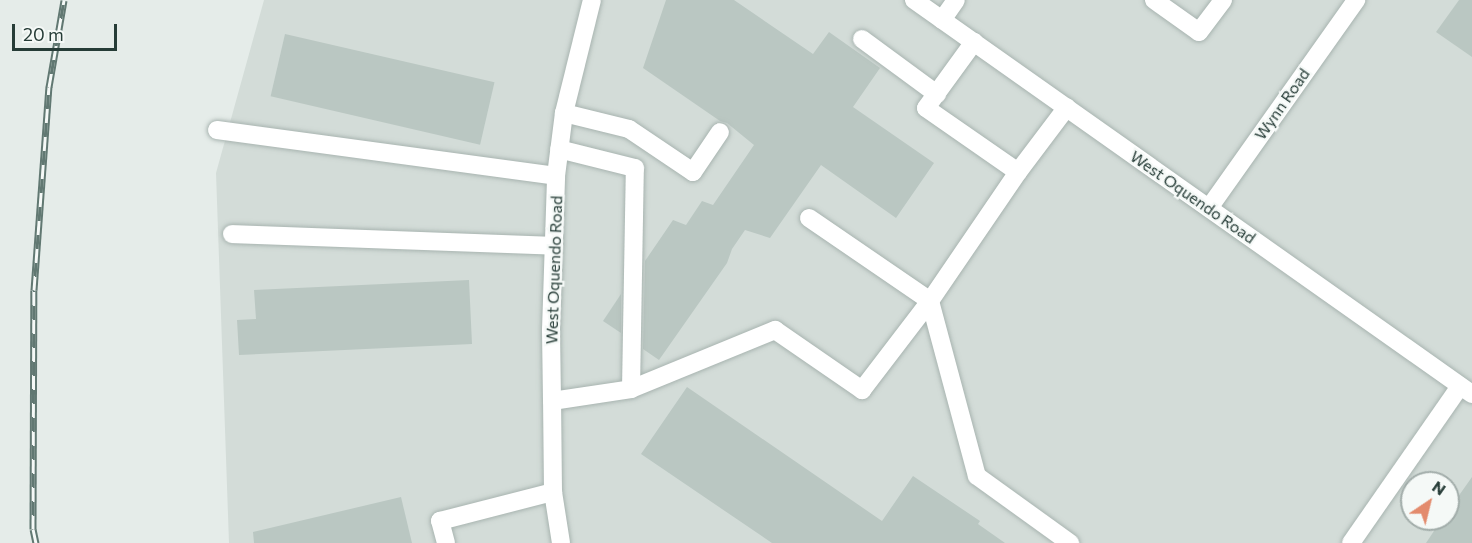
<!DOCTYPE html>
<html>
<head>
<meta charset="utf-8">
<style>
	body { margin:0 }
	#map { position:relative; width:1472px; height:543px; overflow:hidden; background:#e5ece9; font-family:Commissioner,sans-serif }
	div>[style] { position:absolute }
	.built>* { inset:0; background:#d3dcd8 }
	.building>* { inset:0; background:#bac7c2; transform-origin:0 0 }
	.roads { filter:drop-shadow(0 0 2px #a8b4b0) drop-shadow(0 0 2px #a8b4b0) }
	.minor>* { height:18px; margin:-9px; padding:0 9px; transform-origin:9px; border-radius:9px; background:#fff }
	.rail>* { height:7px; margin-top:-3.5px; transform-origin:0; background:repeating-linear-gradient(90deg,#f5f9f7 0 14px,#617872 0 28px); box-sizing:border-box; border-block:2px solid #617872 }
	span { translate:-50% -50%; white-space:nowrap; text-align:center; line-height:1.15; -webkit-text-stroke:4.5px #f5f9f7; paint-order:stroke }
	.street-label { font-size:16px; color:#263c37 }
	.north { position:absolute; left:1400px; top:471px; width:60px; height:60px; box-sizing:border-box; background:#f5f9f7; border:2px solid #a2adaa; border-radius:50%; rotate:35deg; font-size:16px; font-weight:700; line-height:24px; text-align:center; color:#263c37 }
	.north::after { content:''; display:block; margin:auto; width:21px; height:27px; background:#e38b6d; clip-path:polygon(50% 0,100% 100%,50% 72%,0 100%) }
	.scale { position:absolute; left:12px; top:24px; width:105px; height:27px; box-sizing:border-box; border:3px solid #263c37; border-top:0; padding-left:8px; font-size:18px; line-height:21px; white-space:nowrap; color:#263c37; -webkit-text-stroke:4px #f5f9f7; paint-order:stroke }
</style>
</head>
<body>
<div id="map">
	<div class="built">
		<i style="clip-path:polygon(evenodd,264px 0,1472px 0,1472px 543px,229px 543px,216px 173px,264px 0,1412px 483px,1448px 483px,1448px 519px,1412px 519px,1412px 483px)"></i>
	</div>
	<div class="building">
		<i style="clip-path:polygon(666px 0,734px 0,813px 54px,829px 32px,880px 68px,853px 107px,934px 163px,896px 218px,821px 165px,770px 238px,745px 230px,732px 249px,727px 263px,659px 360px,643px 349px,645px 261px,673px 220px,686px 225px,702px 201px,713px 205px,754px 145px,727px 123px,720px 121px,643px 68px)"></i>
		<i style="clip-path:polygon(1459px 0,1472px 0,1472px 57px,1436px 32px)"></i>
		<i style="left:285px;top:34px;width:215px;height:64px;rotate:13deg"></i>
		<i style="clip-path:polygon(469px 280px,472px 344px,239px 355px,237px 320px,256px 319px,254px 290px)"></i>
		<i style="clip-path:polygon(621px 294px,621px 333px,603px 321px)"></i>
		<i style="clip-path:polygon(687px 387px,882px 521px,913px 476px,980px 521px,978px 524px,1005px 543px,772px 543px,641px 454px)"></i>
		<i style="clip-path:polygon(1472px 477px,1472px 543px,1426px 543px,1442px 519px,1448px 519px,1448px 511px)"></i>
		<i style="clip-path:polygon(401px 497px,412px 543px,254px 543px,253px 532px)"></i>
	</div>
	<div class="roads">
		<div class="minor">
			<i style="left:914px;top:0;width:683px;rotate:35.23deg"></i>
			<i style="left:1154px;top:0;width:55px;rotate:35.4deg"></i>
			<i style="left:1199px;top:32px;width:40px;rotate:-53deg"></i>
			<i style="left:942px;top:20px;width:24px;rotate:-55deg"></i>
			<i style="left:862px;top:39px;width:93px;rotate:36.3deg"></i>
			<i style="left:564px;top:113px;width:67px;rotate:13.8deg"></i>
			<i style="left:629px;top:129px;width:77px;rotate:33.9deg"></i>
			<i style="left:693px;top:172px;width:48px;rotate:-56deg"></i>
			<i style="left:217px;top:130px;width:342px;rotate:7.7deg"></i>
			<i style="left:1018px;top:172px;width:81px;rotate:-53deg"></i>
			<i style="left:1209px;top:208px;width:255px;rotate:-54.7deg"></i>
			<i style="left:809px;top:218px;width:147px;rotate:34.4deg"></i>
			<i style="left:930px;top:301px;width:156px;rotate:-55.7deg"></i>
			<i style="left:1018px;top:172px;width:112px;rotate:-145.2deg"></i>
			<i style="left:926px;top:108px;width:82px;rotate:-54deg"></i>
			<i style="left:232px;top:234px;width:322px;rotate:2.1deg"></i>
			<i style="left:930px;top:301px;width:181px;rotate:75deg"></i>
			<i style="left:977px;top:476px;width:115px;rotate:35.8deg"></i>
			<i style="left:631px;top:389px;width:156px;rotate:-22.3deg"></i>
			<i style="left:775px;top:330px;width:106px;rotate:34.6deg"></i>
			<i style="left:862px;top:390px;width:112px;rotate:-52.6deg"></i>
			<i style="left:552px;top:401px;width:80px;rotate:-8.6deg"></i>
			<i style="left:631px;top:389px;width:221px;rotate:-89deg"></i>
			<i style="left:635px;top:168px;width:78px;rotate:-166deg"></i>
			<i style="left:446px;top:543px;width:23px;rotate:-105deg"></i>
			<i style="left:440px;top:521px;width:117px;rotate:-14.4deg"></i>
			<i style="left:561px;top:543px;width:52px;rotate:-98.9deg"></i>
			<i style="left:553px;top:492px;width:91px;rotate:-90.6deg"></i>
			<i style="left:552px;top:401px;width:71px;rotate:-90.8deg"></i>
			<i style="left:551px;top:330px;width:154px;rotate:-88.1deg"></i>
			<i style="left:556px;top:176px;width:64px;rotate:-82.8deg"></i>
			<i style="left:564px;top:113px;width:116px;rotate:-76.1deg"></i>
			<i style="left:1351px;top:543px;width:191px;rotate:-55.2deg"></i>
		</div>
	</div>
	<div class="rail">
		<i style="left:36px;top:543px;width:14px;rotate:-102deg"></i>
		<i style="left:33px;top:529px;width:239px;rotate:-89.8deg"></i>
		<i style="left:34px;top:290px;width:204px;rotate:-85.8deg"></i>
		<i style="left:49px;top:87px;width:88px;rotate:-80.2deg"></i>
	</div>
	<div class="street-label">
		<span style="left:1282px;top:104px;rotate:-55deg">Wynn Road</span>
		<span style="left:1193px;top:197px;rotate:35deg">West Oquendo Road</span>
		<span style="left:554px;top:270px;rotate:-88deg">West Oquendo Road</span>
	</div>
	<div class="north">N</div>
	<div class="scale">20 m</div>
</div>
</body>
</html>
